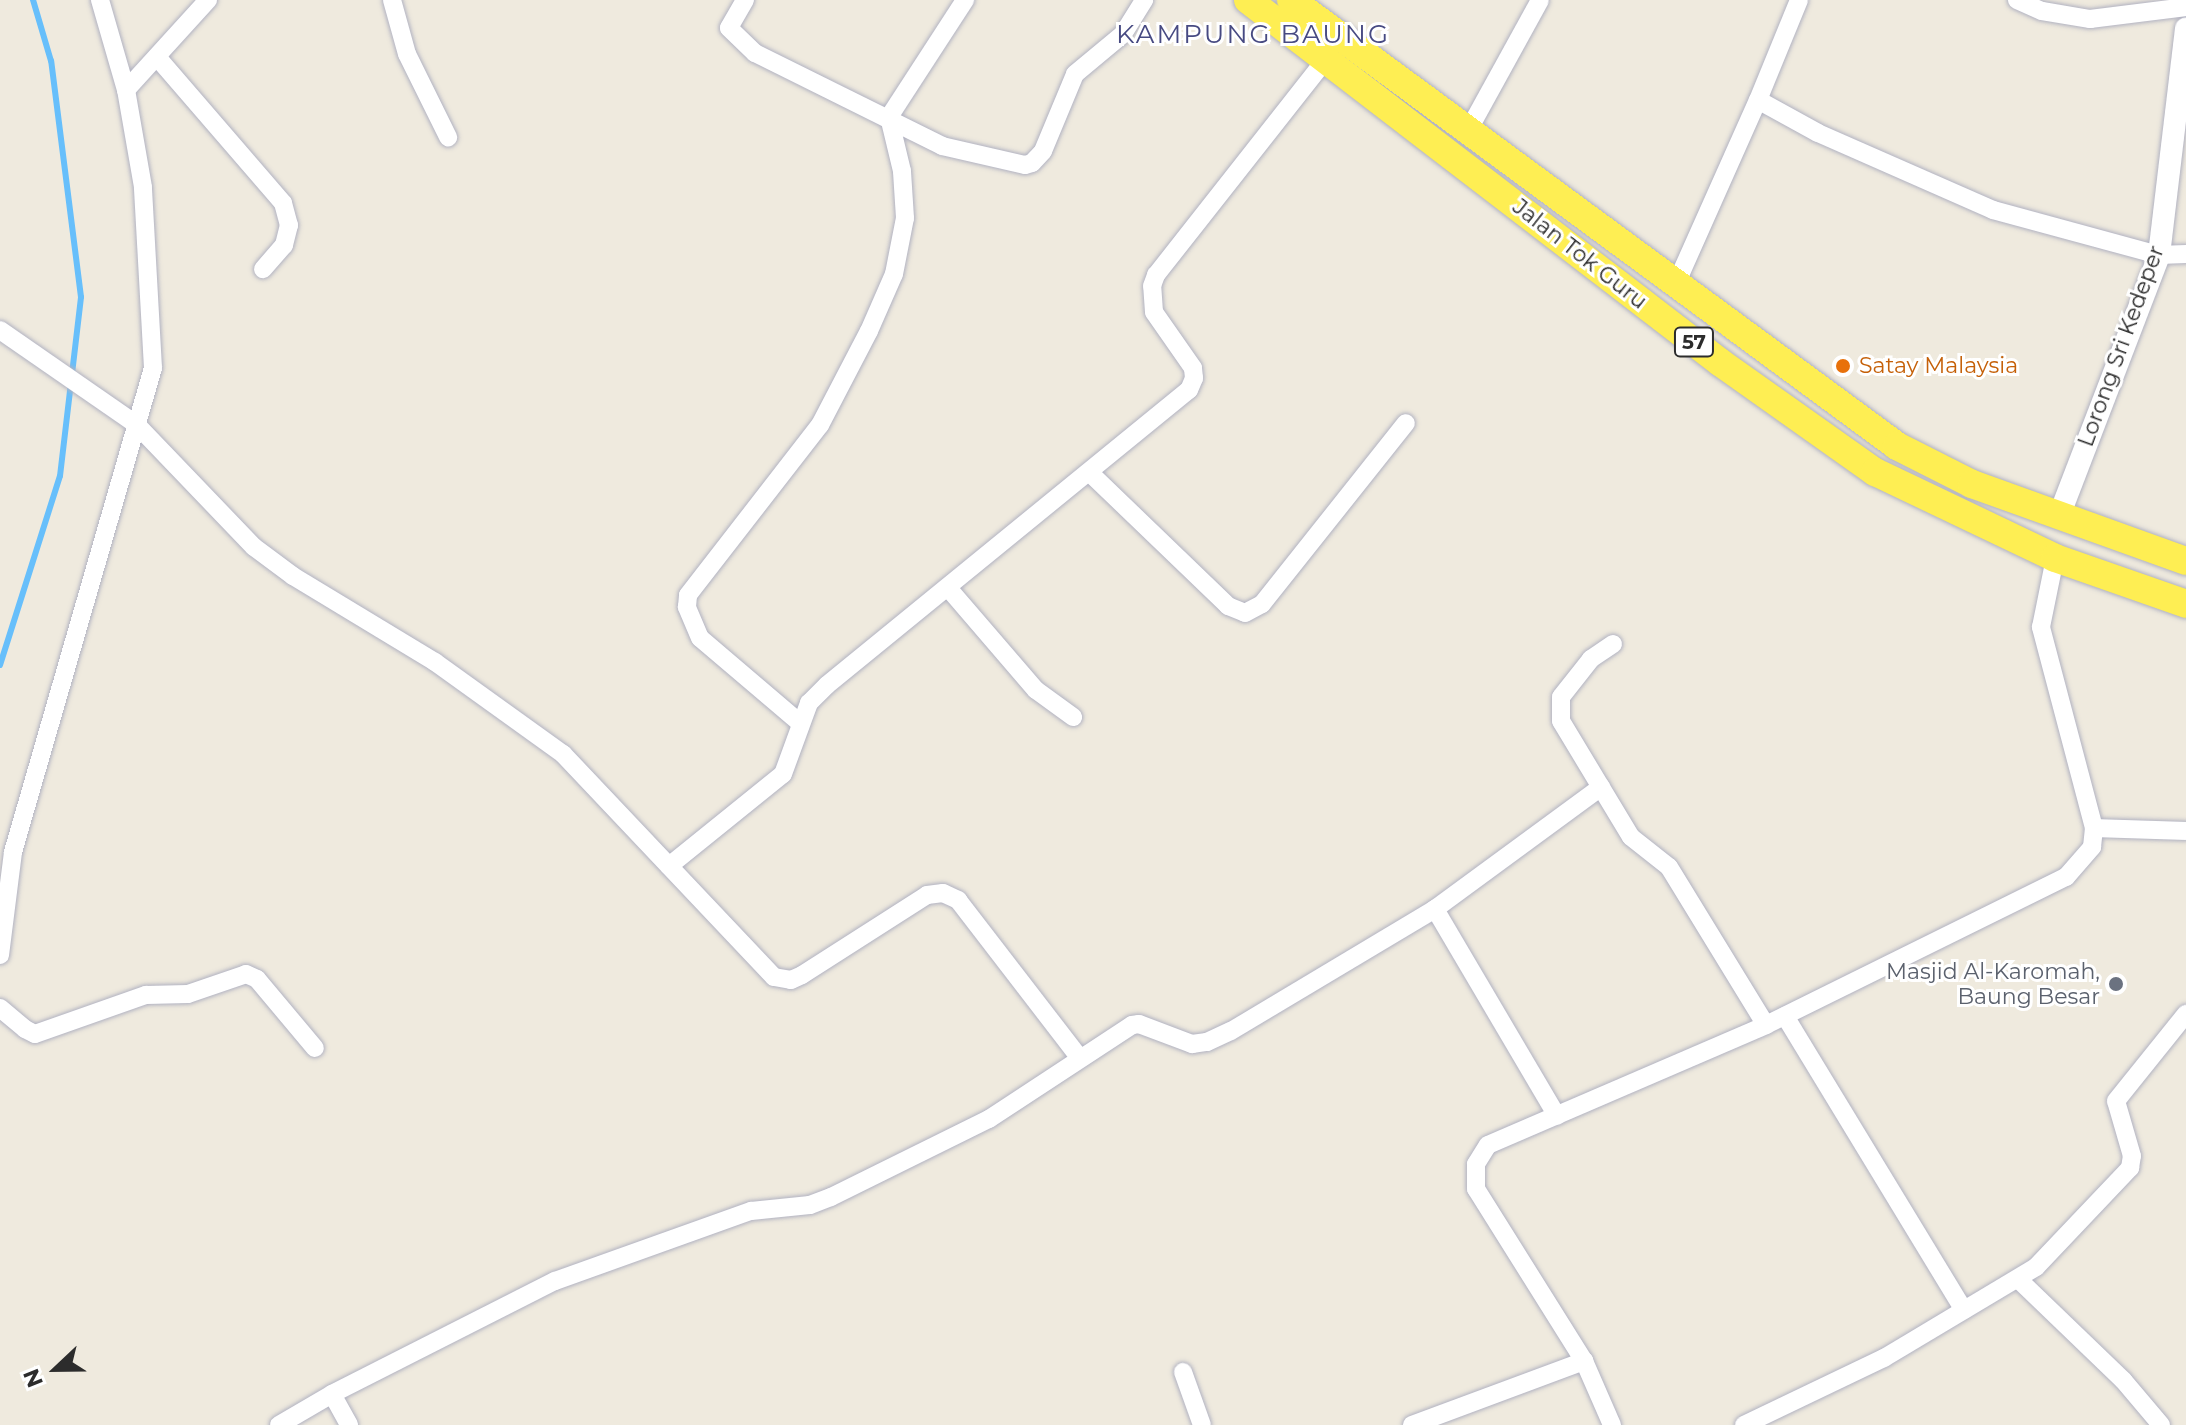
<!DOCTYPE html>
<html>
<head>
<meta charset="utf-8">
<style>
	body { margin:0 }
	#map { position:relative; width:2186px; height:1425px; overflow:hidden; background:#efeade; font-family:Montserrat,sans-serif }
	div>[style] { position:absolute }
	.stream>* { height:6px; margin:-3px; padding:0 3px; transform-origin:3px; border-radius:3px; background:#67bffb }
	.roads { filter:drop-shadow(0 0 2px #b1b2c1) drop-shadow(0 0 2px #b1b2c1) }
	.minor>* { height:18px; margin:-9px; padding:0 9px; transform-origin:9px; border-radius:9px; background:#fff }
	.tertiary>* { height:22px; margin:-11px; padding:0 11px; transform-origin:11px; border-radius:11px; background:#fff }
	.primary>* { height:28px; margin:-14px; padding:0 14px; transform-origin:14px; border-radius:14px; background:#feee53 }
	.dots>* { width:22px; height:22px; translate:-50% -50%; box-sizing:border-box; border:4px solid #fff; border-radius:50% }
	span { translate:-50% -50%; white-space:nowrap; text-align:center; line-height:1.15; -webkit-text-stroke:6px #fff; paint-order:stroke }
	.shield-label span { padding:2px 6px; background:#fff; border:2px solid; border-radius:6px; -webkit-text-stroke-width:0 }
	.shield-label { font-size:20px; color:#2c2c2c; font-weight:700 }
	.street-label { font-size:22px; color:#2c2c2c }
	.food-label { font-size:22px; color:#c56008 }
	.left { translate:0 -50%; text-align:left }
	.worship-label { font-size:22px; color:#5b616d }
	.right { translate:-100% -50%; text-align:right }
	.quarter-label { font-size:26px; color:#474a82; letter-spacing:2px }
	.north { position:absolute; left:16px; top:1329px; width:80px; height:80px; -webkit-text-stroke:6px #fff; paint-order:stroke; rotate:248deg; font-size:22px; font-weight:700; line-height:32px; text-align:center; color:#2c2c2c }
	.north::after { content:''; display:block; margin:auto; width:28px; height:36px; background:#2c2c2c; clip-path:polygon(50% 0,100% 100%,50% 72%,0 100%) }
</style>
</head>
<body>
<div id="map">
	<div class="stream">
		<i style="left:0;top:665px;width:198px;rotate:-72.4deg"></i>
		<i style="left:60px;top:476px;width:180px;rotate:-83.3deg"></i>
		<i style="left:81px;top:297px;width:238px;rotate:-97.2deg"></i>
		<i style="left:51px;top:61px;width:64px;rotate:-106.4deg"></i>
	</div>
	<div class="roads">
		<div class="minor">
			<i style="left:392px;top:0;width:56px;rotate:74.5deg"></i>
			<i style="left:407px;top:54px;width:93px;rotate:63.7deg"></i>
			<i style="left:745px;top:0;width:32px;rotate:120deg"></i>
			<i style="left:729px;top:28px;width:36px;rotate:44deg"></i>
			<i style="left:755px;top:53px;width:209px;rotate:26.4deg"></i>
			<i style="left:942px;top:146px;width:85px;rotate:12.9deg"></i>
			<i style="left:1025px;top:165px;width:7px;rotate:-16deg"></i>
			<i style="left:1032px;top:163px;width:16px;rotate:-47deg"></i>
			<i style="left:1043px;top:151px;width:83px;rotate:-67.4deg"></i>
			<i style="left:1075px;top:74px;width:62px;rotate:-39.8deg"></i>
			<i style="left:1123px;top:34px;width:40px;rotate:-58deg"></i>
			<i style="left:2017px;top:0;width:27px;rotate:24deg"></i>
			<i style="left:2042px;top:11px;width:49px;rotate:9.5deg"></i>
			<i style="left:2090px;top:19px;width:97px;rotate:-7.1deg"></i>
			<i style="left:157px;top:57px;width:193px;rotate:49.2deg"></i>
			<i style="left:283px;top:203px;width:23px;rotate:75deg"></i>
			<i style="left:289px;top:225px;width:21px;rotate:104deg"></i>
			<i style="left:284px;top:245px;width:32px;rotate:131deg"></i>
			<i style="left:126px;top:90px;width:122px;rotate:-47.7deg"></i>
			<i style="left:1758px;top:100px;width:108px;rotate:-67.7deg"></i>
			<i style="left:1468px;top:131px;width:149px;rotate:-61.2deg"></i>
			<i style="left:1676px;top:284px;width:201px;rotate:-66deg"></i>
			<i style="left:1758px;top:100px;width:68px;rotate:28.8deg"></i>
			<i style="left:1818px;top:133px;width:191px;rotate:23.7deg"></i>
			<i style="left:1993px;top:210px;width:172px;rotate:15.2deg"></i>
			<i style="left:2159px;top:255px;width:27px;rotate:-2deg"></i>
			<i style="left:0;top:330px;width:165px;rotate:34.7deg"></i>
			<i style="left:136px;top:424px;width:170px;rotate:46.2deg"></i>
			<i style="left:254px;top:547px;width:49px;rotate:36.6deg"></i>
			<i style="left:293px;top:576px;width:166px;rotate:31.2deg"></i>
			<i style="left:435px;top:662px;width:158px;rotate:35.7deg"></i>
			<i style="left:563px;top:754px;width:307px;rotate:46.6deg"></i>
			<i style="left:774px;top:977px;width:17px;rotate:10deg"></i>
			<i style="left:791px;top:980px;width:12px;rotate:-24deg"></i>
			<i style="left:802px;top:975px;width:148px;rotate:-32.6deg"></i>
			<i style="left:927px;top:895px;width:16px;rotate:-7deg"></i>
			<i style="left:943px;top:893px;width:17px;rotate:25deg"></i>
			<i style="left:958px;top:900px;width:198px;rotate:52.4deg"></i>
			<i style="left:1090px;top:473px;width:192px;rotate:43.9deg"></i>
			<i style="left:1228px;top:606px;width:18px;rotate:22deg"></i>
			<i style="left:1245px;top:613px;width:19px;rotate:-28deg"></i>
			<i style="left:1262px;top:604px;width:231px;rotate:-51.5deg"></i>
			<i style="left:949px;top:589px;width:133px;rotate:49.3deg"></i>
			<i style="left:1036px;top:690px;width:46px;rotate:36.1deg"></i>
			<i style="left:1613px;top:644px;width:27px;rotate:146deg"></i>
			<i style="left:1591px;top:659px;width:48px;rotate:128.3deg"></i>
			<i style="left:1561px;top:697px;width:24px;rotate:90deg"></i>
			<i style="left:1561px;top:721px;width:135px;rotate:58.9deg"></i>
			<i style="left:1631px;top:837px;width:48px;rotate:38.3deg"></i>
			<i style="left:1669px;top:867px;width:185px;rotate:58.5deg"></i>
			<i style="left:1766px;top:1025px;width:335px;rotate:-26.3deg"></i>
			<i style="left:2066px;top:877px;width:40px;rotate:-49deg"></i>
			<i style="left:2092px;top:847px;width:19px;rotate:-84deg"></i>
			<i style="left:2094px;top:828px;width:208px;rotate:-104.8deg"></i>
			<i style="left:2041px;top:627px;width:70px;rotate:-78.5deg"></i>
			<i style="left:800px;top:723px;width:131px;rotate:-139.6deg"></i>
			<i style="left:700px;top:638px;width:34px;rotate:-113deg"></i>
			<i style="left:687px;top:607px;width:12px;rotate:-85deg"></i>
			<i style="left:688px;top:595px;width:215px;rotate:-52.2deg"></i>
			<i style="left:820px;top:425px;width:106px;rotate:-62.5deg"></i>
			<i style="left:869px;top:331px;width:62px;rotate:-66.3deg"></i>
			<i style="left:894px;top:274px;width:57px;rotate:-78.9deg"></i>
			<i style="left:905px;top:218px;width:47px;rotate:-93.7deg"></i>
			<i style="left:902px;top:171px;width:56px;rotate:-103.5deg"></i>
			<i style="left:889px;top:117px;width:140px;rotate:-57deg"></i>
			<i style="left:2094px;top:828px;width:92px;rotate:1.9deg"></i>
			<i style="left:669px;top:866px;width:146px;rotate:-38.9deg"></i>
			<i style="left:783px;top:774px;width:76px;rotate:-69.9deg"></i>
			<i style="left:809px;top:703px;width:25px;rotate:-45deg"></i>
			<i style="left:827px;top:685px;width:467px;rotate:-39.2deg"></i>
			<i style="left:1189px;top:390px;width:13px;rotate:-67deg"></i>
			<i style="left:1194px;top:378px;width:10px;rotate:-96deg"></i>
			<i style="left:1193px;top:368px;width:68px;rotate:-124.9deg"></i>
			<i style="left:1154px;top:312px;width:26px;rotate:-94deg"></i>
			<i style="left:1152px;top:286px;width:12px;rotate:-70deg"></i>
			<i style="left:1156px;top:275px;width:276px;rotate:-51.8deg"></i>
			<i style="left:1435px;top:909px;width:240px;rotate:59.5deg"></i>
			<i style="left:0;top:955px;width:104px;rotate:-82.8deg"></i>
			<i style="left:13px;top:852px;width:504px;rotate:-73.87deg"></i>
			<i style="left:153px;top:368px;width:181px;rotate:-93.2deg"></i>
			<i style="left:143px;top:187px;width:98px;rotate:-99.9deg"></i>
			<i style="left:126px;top:90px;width:94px;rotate:-106.1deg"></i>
			<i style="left:0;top:1008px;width:33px;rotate:40deg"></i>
			<i style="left:25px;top:1029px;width:11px;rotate:27deg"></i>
			<i style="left:35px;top:1034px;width:118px;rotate:-19.4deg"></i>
			<i style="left:146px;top:995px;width:42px;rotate:-1.4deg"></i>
			<i style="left:188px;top:994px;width:61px;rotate:-19deg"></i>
			<i style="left:246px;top:974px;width:12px;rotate:24deg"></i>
			<i style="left:257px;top:979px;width:90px;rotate:50deg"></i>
			<i style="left:1785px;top:1016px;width:344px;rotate:58.7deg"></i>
			<i style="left:2018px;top:1279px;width:146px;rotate:43.9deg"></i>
			<i style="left:2123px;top:1380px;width:59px;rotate:49.8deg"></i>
			<i style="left:1183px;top:1372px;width:56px;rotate:70.3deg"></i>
			<i style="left:332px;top:1394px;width:35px;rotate:61deg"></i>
			<i style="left:279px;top:1425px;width:61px;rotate:-30.3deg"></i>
			<i style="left:332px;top:1394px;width:250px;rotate:-26.9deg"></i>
			<i style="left:555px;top:1281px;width:208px;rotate:-19.7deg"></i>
			<i style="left:751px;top:1211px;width:59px;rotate:-5.8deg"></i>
			<i style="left:810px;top:1205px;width:22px;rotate:-21deg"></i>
			<i style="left:831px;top:1197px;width:176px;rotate:-26.3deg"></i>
			<i style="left:989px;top:1119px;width:171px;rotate:-33.3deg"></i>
			<i style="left:1132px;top:1025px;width:7px;rotate:-8deg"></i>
			<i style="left:1139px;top:1024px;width:57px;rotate:20.7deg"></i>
			<i style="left:1192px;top:1044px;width:15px;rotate:-8deg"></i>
			<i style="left:1207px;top:1042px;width:26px;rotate:-25deg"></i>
			<i style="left:1231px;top:1031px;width:238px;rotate:-30.9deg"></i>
			<i style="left:1435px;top:909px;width:206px;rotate:-36.3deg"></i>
			<i style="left:1412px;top:1425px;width:184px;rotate:-20.4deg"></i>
			<i style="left:1612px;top:1425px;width:70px;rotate:-113.6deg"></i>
			<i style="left:1584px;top:1361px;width:203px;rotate:-122.1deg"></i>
			<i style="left:1476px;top:1189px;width:25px;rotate:-90deg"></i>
			<i style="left:1476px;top:1164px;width:22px;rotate:-58deg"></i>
			<i style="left:1488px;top:1145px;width:303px;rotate:-23.3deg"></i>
			<i style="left:1744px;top:1425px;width:155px;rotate:-25.6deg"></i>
			<i style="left:1884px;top:1358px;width:177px;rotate:-30.9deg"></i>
			<i style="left:2036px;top:1267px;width:137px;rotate:-46.5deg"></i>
			<i style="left:2130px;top:1168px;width:12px;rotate:-81deg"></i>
			<i style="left:2132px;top:1156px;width:57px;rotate:-106.2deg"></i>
			<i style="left:2116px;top:1101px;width:112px;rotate:-51.2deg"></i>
		</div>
		<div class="tertiary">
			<i style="left:2059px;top:516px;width:280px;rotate:-69deg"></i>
			<i style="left:2159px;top:255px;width:228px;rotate:-83.2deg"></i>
		</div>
		<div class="primary">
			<i style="left:1248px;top:0;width:596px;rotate:37.5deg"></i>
			<i style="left:1721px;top:363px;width:189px;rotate:35.3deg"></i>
			<i style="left:1875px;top:472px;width:199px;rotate:25.5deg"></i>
			<i style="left:2055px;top:558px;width:139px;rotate:19.3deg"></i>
			<i style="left:1291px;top:0;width:752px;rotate:36.35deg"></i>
			<i style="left:1897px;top:446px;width:84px;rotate:26.9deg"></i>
			<i style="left:1972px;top:484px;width:227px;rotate:19.8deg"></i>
		</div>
	</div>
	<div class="dots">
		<i style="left:1843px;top:366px;background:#e8710a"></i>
		<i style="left:2116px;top:984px;background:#6b7280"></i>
	</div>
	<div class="shield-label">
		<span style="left:1694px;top:342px">57</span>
	</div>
	<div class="street-label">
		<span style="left:1580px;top:254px;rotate:38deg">Jalan Tok Guru</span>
		<span style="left:2121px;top:346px;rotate:-70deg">Lorong Sri Kedeper</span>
	</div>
	<div class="food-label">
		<span class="left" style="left:1859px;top:366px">Satay Malaysia</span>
	</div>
	<div class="worship-label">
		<span class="right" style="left:2100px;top:984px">Masjid Al-Karomah,<br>Baung Besar</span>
	</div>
	<div class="quarter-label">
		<span style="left:1253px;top:35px">KAMPUNG BAUNG</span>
	</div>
	<div class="north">N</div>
</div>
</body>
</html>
